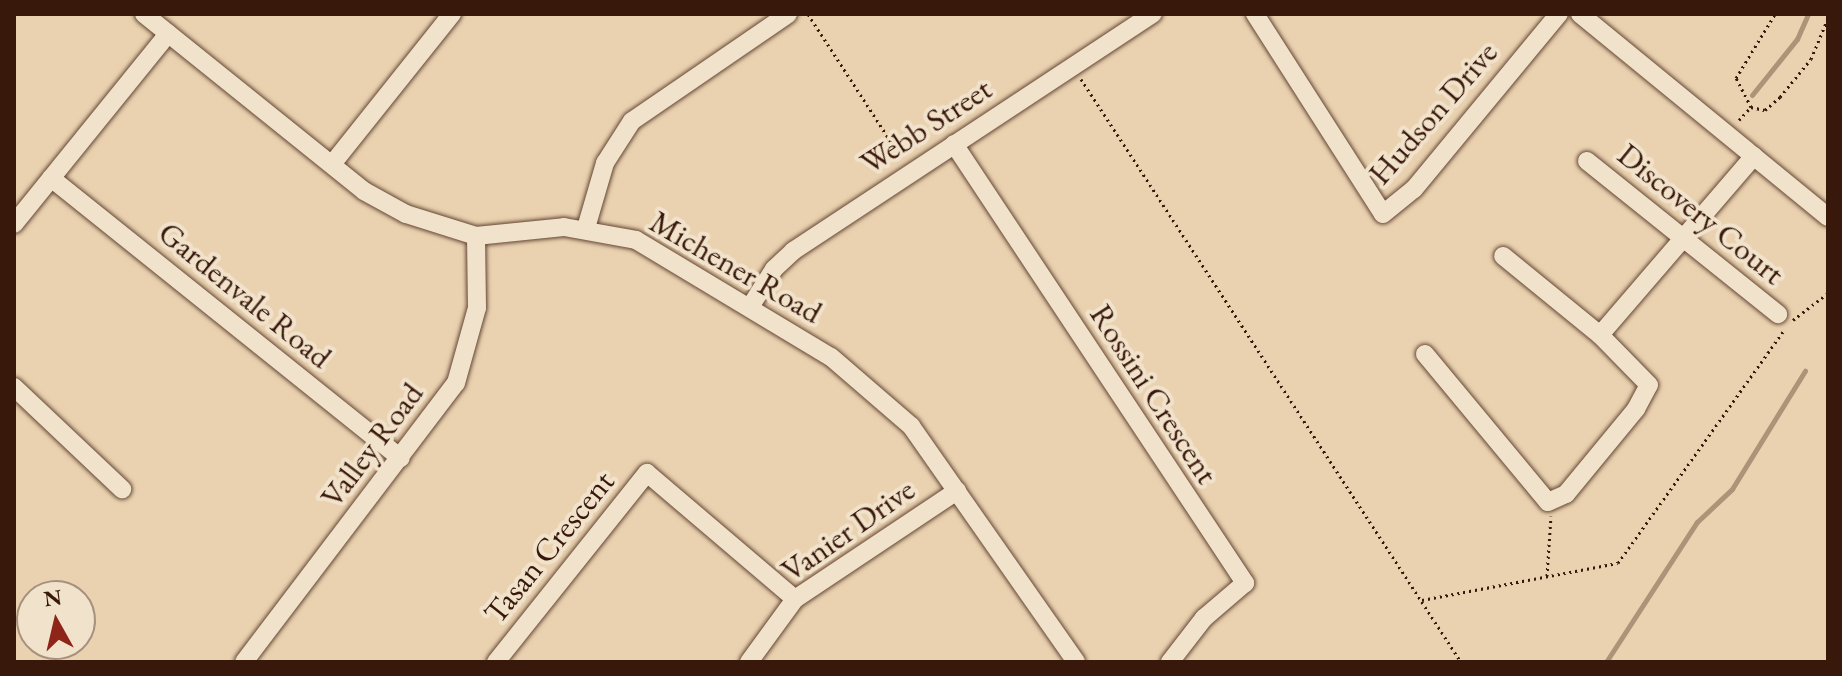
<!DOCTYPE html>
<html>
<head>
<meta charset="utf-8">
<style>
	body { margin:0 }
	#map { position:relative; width:1842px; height:676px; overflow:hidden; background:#ead2b0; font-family:"EB Garamond",serif }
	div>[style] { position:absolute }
	.stream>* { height:5px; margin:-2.5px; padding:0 2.5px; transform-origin:2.5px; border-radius:2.5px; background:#ad9378 }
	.path>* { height:3px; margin-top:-1.5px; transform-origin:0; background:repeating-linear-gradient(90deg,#38180a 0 2px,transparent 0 6px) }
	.roads { filter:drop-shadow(0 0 2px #644634) drop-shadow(0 0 2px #644634) }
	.minor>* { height:18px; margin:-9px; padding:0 9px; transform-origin:9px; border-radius:9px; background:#f1e2cc }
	span { translate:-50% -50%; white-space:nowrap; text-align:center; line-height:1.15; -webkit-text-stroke:8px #f1e2cc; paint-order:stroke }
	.street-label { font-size:32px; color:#38180a }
	.frame { position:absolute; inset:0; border:16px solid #38180a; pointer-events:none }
	.north { position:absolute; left:16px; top:580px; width:80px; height:80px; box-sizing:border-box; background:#f1e2cc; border:2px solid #a7917e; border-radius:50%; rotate:352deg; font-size:22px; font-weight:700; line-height:32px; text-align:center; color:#38180a }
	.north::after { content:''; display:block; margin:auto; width:28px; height:36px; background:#8f2418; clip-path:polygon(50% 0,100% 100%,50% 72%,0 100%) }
</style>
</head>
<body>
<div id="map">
	<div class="stream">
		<i style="left:1752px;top:95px;width:72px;rotate:-51.2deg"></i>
		<i style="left:1797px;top:39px;width:27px;rotate:-66deg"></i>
		<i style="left:1606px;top:662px;width:167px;rotate:-57deg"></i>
		<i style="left:1697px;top:522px;width:48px;rotate:-43.3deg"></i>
		<i style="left:1732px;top:489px;width:139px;rotate:-58.3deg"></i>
	</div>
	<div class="path">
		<i style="left:808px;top:14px;width:173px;rotate:57deg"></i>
		<i style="left:1081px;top:79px;width:696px;rotate:56.9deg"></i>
		<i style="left:1751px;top:107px;width:14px;rotate:12deg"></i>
		<i style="left:1765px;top:110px;width:20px;rotate:-41deg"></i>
		<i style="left:1780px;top:97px;width:49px;rotate:-50.8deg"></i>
		<i style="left:1811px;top:59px;width:44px;rotate:-67.5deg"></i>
		<i style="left:1739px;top:120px;width:18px;rotate:-47deg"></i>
		<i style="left:1751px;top:107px;width:33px;rotate:-117deg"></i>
		<i style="left:1736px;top:78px;width:75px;rotate:-58.6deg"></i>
		<i style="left:1793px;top:320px;width:44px;rotate:-37.6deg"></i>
		<i style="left:1547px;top:576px;width:60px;rotate:-86.2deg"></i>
		<i style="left:1422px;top:600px;width:199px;rotate:-10.7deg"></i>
		<i style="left:1618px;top:563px;width:287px;rotate:-54.5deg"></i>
	</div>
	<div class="roads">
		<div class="minor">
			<i style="left:144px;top:14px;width:282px;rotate:38.8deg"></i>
			<i style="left:364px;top:191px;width:48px;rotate:28.7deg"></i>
			<i style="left:406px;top:214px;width:73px;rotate:17.4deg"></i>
			<i style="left:476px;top:236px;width:88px;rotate:-5.8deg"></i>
			<i style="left:564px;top:227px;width:73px;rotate:10.2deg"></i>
			<i style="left:636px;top:240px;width:227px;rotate:31deg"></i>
			<i style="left:831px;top:357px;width:106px;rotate:40.8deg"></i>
			<i style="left:911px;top:426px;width:288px;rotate:55deg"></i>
			<i style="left:1255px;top:14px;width:237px;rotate:57.4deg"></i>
			<i style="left:1383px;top:214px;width:40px;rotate:-39deg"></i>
			<i style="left:1414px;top:189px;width:227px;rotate:-50.4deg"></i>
			<i style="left:1580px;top:14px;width:320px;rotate:39.3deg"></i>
			<i style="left:954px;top:144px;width:527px;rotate:56.46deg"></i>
			<i style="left:1245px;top:583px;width:54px;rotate:139.5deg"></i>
			<i style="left:1204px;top:618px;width:56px;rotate:127.7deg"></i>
			<i style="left:1587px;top:161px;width:245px;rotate:38.7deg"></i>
			<i style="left:333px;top:163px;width:191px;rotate:-51.4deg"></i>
			<i style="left:51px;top:178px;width:448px;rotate:38.7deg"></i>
			<i style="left:14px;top:224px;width:245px;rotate:-51deg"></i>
			<i style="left:586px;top:228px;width:68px;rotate:-73.7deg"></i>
			<i style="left:605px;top:163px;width:50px;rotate:-57.3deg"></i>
			<i style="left:632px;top:121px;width:189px;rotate:-34.4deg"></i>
			<i style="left:750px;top:307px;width:45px;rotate:-57.7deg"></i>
			<i style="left:774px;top:269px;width:26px;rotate:-43deg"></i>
			<i style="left:793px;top:251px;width:431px;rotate:-33.4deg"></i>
			<i style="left:1600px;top:335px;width:236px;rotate:-49.3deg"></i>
			<i style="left:1425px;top:354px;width:192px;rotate:50.3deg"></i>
			<i style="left:1548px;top:502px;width:20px;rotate:-24deg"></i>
			<i style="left:1566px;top:494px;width:110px;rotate:-50.5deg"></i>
			<i style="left:1636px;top:409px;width:27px;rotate:-62deg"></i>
			<i style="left:1649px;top:385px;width:70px;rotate:-134.4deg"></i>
			<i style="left:1600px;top:335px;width:125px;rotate:-140.8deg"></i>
			<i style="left:14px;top:387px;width:149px;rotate:43.4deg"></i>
			<i style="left:244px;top:662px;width:350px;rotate:-52.8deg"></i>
			<i style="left:456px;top:383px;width:78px;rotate:-74.4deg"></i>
			<i style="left:477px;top:308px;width:72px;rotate:-90.8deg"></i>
			<i style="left:496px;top:662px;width:242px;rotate:-51.4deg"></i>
			<i style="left:647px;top:473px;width:194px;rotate:40.4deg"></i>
			<i style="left:749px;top:662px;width:78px;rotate:-53.9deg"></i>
			<i style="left:795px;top:599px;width:195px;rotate:-33.7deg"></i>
		</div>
	</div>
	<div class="street-label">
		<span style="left:1433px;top:113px;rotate:-49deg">Hudson Drive</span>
		<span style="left:926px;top:126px;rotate:-33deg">Webb Street</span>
		<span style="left:1701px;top:214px;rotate:39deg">Discovery Court</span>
		<span style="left:736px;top:267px;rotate:30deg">Michener Road</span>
		<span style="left:245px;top:295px;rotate:39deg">Gardenvale Road</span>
		<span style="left:1154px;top:394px;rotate:57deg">Rossini Crescent</span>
		<span style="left:372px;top:445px;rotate:-53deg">Valley Road</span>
		<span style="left:848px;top:530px;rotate:-35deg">Vanier Drive</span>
		<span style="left:549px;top:547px;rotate:-51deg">Tasan Crescent</span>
	</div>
	<div class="frame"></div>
	<div class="north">N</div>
</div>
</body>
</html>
